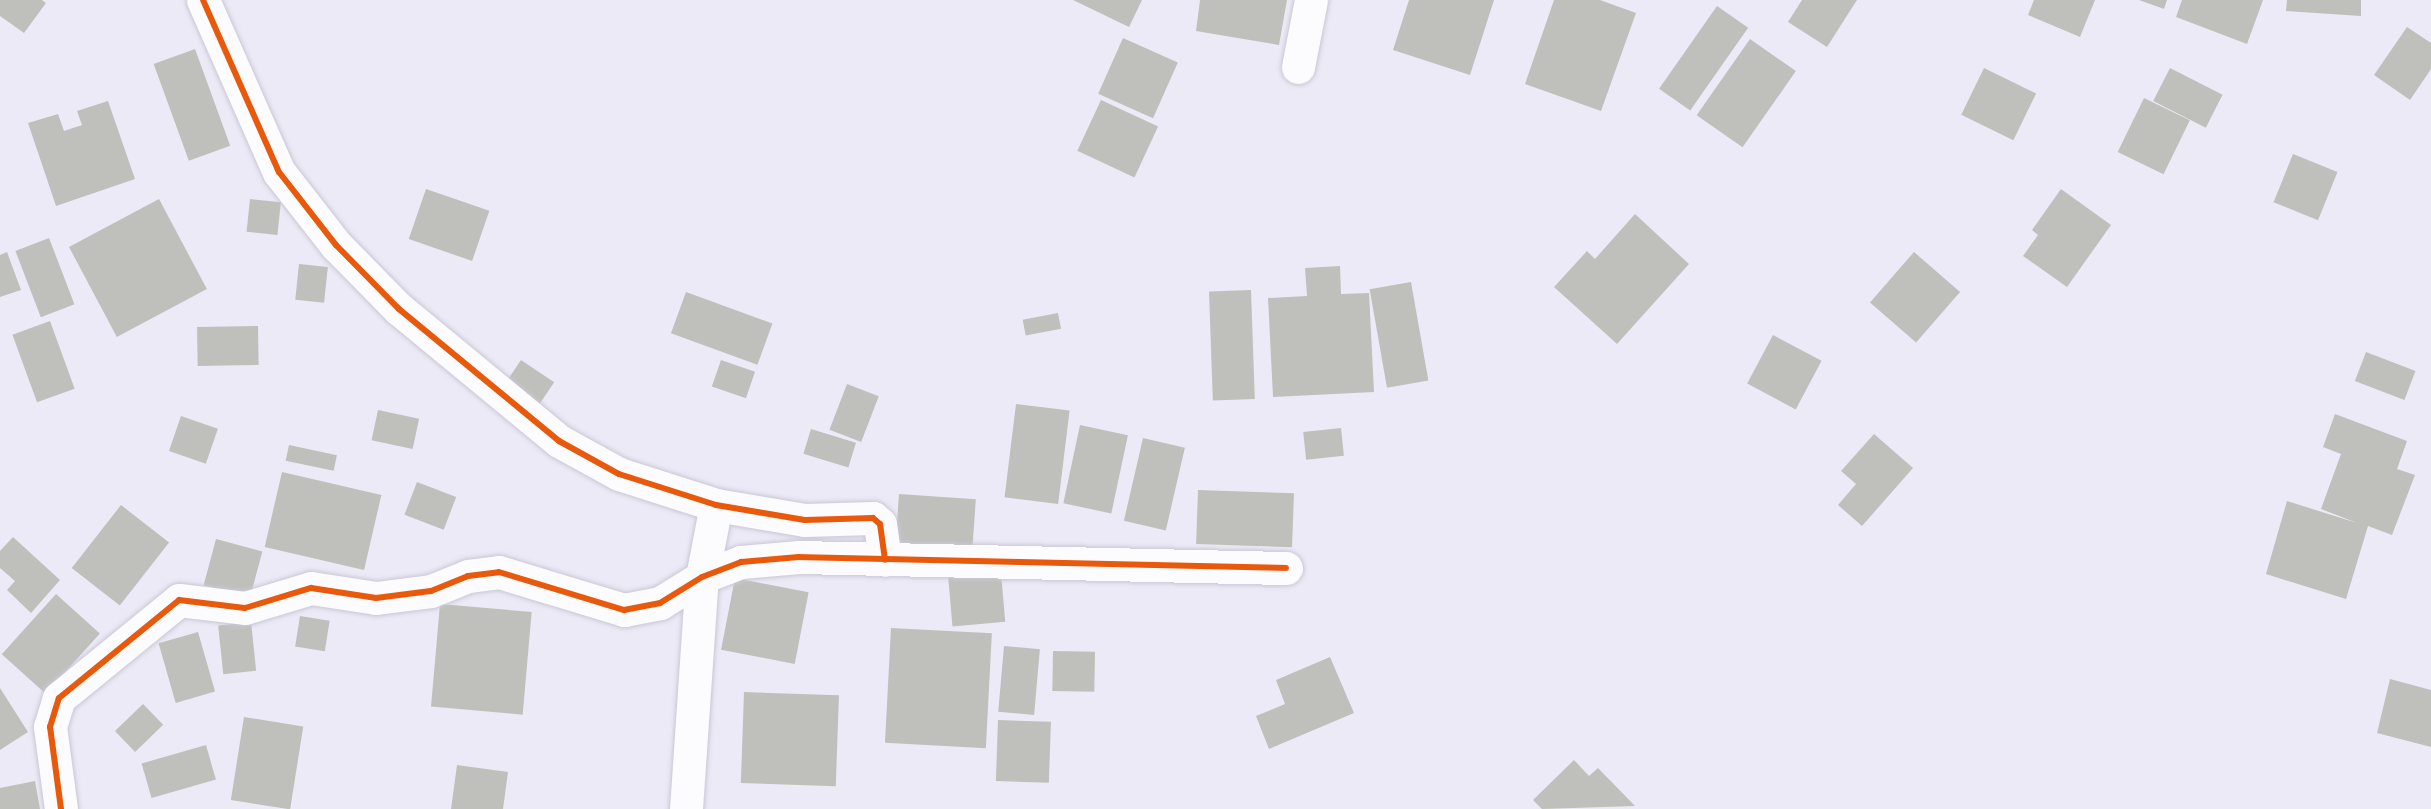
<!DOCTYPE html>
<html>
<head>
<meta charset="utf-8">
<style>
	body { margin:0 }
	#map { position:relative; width:2431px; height:809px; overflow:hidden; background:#eceaf6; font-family:"Sofia Sans Condensed",sans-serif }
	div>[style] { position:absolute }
	.building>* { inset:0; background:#bfc0bb; transform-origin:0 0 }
	.roads { filter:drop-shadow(0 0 2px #cac7d6) drop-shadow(0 0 2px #cac7d6) }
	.minor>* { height:33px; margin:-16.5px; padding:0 16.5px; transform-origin:16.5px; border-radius:16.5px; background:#fcfcfe }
	.cycleway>* { height:6px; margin:-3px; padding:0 3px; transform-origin:3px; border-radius:3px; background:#e8590c }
	span { translate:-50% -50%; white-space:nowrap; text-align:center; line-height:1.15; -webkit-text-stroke:5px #f6f4ff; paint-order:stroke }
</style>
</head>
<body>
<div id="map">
	<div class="building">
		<i style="clip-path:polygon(0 0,42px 0,46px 3px,24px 33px,0 16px)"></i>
		<i style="clip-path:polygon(1073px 0,1142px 0,1129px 27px)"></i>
		<i style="clip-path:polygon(1200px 0,1287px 0,1279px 45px,1196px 31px)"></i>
		<i style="clip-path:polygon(1409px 0,1494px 0,1470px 75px,1393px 50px)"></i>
		<i style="clip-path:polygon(1554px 0,1600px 0,1636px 13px,1601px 111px,1525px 84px)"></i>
		<i style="clip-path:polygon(1802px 0,1857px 0,1827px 47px,1788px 22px)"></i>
		<i style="clip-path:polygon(2034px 0,2095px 0,2080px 37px,2028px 15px)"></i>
		<i style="clip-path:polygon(2139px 0,2167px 0,2164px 9px)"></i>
		<i style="clip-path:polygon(2182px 0,2263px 0,2247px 44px,2176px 17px)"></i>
		<i style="clip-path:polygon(2287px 0,2361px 0,2361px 16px,2286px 11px)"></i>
		<i style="left:1717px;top:6px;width:38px;height:101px;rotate:35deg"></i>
		<i style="clip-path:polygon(2407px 27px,2431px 43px,2431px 69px,2410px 100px,2374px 75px)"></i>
		<i style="left:1123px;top:38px;width:60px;height:61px;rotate:24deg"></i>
		<i style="left:1750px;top:39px;width:56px;height:93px;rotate:35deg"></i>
		<i style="left:195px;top:49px;width:103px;height:44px;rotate:70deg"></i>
		<i style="left:1984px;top:68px;width:58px;height:52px;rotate:26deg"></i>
		<i style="left:2170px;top:68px;width:59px;height:37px;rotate:27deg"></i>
		<i style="left:2144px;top:98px;width:51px;height:60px;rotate:26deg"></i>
		<i style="left:1101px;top:100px;width:63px;height:56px;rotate:25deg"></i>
		<i style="clip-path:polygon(108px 101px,135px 179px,56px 206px,28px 123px,58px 114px,64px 131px,82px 125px,77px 111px)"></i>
		<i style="left:2293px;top:154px;width:48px;height:52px;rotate:22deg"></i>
		<i style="left:426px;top:189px;width:67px;height:53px;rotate:19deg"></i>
		<i style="clip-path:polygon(2061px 189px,2111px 225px,2067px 287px,2023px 256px,2038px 235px,2032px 230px)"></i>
		<i style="left:159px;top:199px;width:102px;height:102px;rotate:62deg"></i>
		<i style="left:250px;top:199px;width:31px;height:33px;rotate:6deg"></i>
		<i style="clip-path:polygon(1635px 214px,1689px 264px,1617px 344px,1554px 287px,1587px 251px,1595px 259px)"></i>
		<i style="left:49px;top:238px;width:71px;height:36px;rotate:69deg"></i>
		<i style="clip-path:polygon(7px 252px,21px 290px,0 297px,0 255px)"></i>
		<i style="left:1914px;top:252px;width:61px;height:67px;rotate:41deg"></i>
		<i style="left:299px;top:264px;width:29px;height:36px;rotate:6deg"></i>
		<i style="clip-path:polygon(1340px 266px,1341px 294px,1369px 293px,1374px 392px,1273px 397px,1268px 298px,1307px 296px,1305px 268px)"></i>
		<i style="left:1411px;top:282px;width:100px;height:42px;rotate:80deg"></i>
		<i style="left:1251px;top:290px;width:109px;height:42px;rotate:88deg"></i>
		<i style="left:686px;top:292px;width:92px;height:44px;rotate:20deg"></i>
		<i style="left:1058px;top:313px;width:16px;height:36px;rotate:79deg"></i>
		<i style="left:50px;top:321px;width:72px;height:40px;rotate:70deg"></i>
		<i style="left:258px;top:326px;width:39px;height:61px;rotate:89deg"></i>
		<i style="left:1773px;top:335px;width:55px;height:55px;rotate:28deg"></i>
		<i style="left:2366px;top:352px;width:53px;height:31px;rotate:21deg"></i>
		<i style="left:521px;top:360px;width:40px;height:33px;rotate:34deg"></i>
		<i style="left:721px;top:360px;width:36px;height:28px;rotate:19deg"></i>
		<i style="left:847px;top:384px;width:34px;height:49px;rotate:21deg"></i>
		<i style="left:1016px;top:404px;width:54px;height:94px;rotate:7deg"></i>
		<i style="left:378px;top:410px;width:42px;height:31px;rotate:12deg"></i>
		<i style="clip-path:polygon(2335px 414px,2407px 441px,2397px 469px,2415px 475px,2392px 535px,2368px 526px,2346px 599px,2266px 574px,2287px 501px,2357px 523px,2321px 509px,2341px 454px,2323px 447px)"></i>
		<i style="left:181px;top:416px;width:39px;height:37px;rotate:19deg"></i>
		<i style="left:1080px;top:425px;width:49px;height:80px;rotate:12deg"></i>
		<i style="left:1341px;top:428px;width:28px;height:38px;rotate:84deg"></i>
		<i style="left:811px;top:429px;width:47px;height:26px;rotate:17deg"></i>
		<i style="clip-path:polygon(1874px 434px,1913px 468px,1862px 526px,1838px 505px,1856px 484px,1841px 471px)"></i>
		<i style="left:1143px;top:438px;width:43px;height:85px;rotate:13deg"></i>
		<i style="left:289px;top:445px;width:49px;height:16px;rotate:12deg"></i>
		<i style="left:282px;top:472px;width:102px;height:77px;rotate:13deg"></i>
		<i style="left:417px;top:482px;width:42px;height:35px;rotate:21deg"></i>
		<i style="left:1198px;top:490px;width:96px;height:54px;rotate:2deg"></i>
		<i style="left:899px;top:494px;width:77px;height:50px;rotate:4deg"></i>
		<i style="left:121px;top:505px;width:61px;height:80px;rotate:38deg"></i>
		<i style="clip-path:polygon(13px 537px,60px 580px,31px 613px,7px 590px,15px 581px,0 568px,0 551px)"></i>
		<i style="left:216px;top:539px;width:48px;height:48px;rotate:15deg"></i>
		<i style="left:1001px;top:573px;width:49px;height:53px;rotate:85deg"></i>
		<i style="left:735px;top:578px;width:75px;height:73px;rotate:11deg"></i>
		<i style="left:56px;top:594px;width:59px;height:81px;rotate:42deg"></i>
		<i style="left:440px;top:604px;width:92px;height:103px;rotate:5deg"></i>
		<i style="left:300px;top:616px;width:30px;height:31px;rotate:9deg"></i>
		<i style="left:251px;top:622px;width:49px;height:33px;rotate:84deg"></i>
		<i style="left:891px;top:628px;width:101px;height:115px;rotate:3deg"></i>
		<i style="left:198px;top:632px;width:62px;height:41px;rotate:74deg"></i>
		<i style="left:1004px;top:646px;width:36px;height:66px;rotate:5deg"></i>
		<i style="left:1053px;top:651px;width:42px;height:40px;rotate:1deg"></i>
		<i style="clip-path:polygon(1330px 657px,1354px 713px,1269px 749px,1256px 716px,1285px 704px,1276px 680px)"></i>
		<i style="clip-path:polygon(2390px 679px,2431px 690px,2431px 747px,2377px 733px)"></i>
		<i style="clip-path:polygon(0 688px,28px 732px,0 750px)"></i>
		<i style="left:744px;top:692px;width:95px;height:91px;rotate:2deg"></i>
		<i style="left:143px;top:704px;width:29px;height:39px;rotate:46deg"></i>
		<i style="left:244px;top:717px;width:60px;height:84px;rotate:9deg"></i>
		<i style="left:998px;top:720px;width:53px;height:61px;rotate:2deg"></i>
		<i style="left:206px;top:745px;width:36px;height:67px;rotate:74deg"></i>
		<i style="clip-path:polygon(1574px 760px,1589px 776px,1598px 768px,1635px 806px,1542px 809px,1533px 800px)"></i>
		<i style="clip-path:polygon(457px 765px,508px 772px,503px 809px,451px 809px)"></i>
		<i style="clip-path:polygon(35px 781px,40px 809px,0 809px,0 788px)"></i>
	</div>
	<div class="roads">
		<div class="minor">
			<i style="left:203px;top:0;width:188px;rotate:66.2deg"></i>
			<i style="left:279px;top:172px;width:93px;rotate:52deg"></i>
			<i style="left:336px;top:245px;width:90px;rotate:45.5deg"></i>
			<i style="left:399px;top:309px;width:207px;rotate:39.5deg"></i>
			<i style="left:559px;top:441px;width:68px;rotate:28.8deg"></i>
			<i style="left:619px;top:474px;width:102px;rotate:17.7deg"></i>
			<i style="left:716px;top:505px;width:90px;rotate:9.6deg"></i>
			<i style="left:805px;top:520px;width:68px;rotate:-1.7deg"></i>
			<i style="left:873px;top:518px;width:9px;rotate:41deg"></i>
			<i style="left:880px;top:524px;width:36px;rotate:82deg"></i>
			<i style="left:1298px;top:67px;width:68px;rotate:-79deg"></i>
			<i style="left:61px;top:809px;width:83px;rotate:-97.6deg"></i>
			<i style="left:50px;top:727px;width:30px;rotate:-73deg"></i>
			<i style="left:59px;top:698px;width:155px;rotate:-39.2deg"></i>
			<i style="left:179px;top:600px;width:66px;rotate:6.9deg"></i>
			<i style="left:245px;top:608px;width:69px;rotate:-16.9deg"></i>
			<i style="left:311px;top:588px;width:66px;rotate:8.7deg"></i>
			<i style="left:376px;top:598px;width:55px;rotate:-7.3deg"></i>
			<i style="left:431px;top:591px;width:40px;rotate:-22deg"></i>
			<i style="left:468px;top:576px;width:31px;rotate:-7deg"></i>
			<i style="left:499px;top:572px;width:131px;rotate:16.9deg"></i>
			<i style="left:624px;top:610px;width:37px;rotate:-11deg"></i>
			<i style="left:660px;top:603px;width:49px;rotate:-31.8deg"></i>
			<i style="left:702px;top:577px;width:42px;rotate:-21deg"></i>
			<i style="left:741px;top:562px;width:58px;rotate:-4.9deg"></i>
			<i style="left:799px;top:557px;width:487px;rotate:1.3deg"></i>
			<i style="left:686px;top:809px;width:233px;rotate:-86.1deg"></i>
			<i style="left:702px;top:577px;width:73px;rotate:-79deg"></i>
		</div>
	</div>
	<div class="cycleway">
		<i style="left:203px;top:0;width:188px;rotate:66.2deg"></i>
		<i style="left:279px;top:172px;width:93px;rotate:52deg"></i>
		<i style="left:336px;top:245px;width:90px;rotate:45.5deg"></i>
		<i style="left:399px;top:309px;width:207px;rotate:39.5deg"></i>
		<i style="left:559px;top:441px;width:68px;rotate:28.8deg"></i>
		<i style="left:619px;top:474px;width:102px;rotate:17.7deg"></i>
		<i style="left:716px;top:505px;width:90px;rotate:9.6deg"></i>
		<i style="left:805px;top:520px;width:68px;rotate:-1.7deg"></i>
		<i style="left:873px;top:518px;width:9px;rotate:41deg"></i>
		<i style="left:880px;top:524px;width:36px;rotate:82deg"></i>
		<i style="left:61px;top:809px;width:83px;rotate:-97.6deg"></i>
		<i style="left:50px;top:727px;width:30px;rotate:-73deg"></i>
		<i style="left:59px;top:698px;width:155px;rotate:-39.2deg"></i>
		<i style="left:179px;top:600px;width:66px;rotate:6.9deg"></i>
		<i style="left:245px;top:608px;width:69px;rotate:-16.9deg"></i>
		<i style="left:311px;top:588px;width:66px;rotate:8.7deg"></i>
		<i style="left:376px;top:598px;width:55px;rotate:-7.3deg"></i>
		<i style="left:431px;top:591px;width:40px;rotate:-22deg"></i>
		<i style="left:468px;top:576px;width:31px;rotate:-7deg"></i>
		<i style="left:499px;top:572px;width:131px;rotate:16.9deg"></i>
		<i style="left:624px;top:610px;width:37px;rotate:-11deg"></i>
		<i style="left:660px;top:603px;width:49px;rotate:-31.8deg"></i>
		<i style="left:702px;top:577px;width:42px;rotate:-21deg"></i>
		<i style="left:741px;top:562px;width:58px;rotate:-4.9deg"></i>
		<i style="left:799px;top:557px;width:487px;rotate:1.3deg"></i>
	</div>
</div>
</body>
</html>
